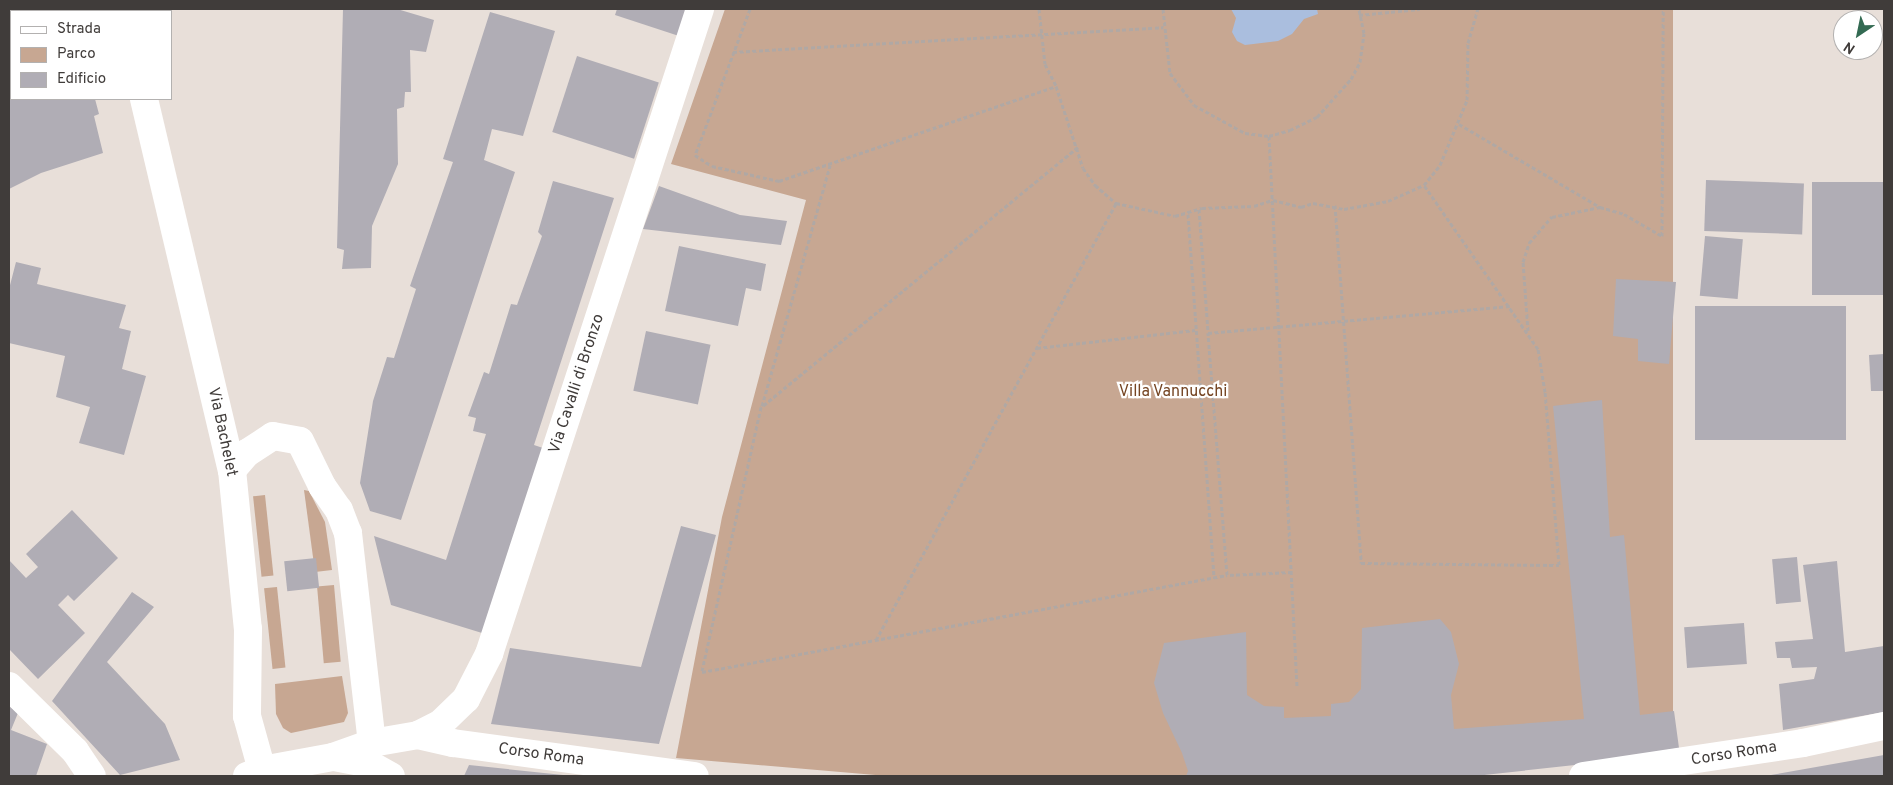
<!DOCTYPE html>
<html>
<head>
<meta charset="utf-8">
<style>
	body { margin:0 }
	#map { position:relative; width:1893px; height:785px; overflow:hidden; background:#e8dfd9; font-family:Overpass,sans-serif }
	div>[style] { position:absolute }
	.green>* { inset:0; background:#c7a792; transform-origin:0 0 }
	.water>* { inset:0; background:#aabede }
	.building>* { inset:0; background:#b0adb5; transform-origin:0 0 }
	.path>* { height:3px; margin-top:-1.5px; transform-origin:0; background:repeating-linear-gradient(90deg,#b0a8a4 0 4px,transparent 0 6.5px) }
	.minor>* { height:28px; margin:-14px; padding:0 14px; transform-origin:14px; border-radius:14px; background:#fff }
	span { translate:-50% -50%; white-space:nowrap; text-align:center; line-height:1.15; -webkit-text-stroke:4.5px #fff; paint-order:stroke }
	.street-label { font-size:16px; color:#403c3a }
	.park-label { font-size:16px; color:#754523 }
	.frame { position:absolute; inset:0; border:10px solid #403c3a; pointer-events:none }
	.legend { position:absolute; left:10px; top:10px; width:162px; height:90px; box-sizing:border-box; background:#fff; border:1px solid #b3b1b0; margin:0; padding:6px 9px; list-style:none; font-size:15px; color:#403c3a }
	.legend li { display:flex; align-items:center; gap:10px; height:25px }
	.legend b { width:25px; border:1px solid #b3b1b0 }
	.north { position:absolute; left:1833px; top:10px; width:50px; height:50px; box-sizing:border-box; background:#fff; border:1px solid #b3b1b0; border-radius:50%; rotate:214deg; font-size:14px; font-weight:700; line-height:20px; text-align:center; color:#403c3a }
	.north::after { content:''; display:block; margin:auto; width:18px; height:22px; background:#336a52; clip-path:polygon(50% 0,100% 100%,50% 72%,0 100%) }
</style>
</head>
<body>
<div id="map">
	<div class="green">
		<i style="clip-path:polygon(725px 9px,1673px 9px,1673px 741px,1432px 776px,887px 776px,676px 758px,722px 517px,806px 200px,671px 164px)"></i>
		<i style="clip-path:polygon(304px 490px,309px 491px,325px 522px,332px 570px,315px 572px)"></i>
		<i style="left:265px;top:495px;width:81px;height:12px;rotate:84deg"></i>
		<i style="left:334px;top:585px;width:77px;height:17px;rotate:85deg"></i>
		<i style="left:277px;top:587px;width:81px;height:13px;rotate:84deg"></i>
		<i style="clip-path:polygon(342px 676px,348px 713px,344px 722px,291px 733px,283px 728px,276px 714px,275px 684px)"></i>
	</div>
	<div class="water">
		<i style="clip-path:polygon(1231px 9px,1317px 9px,1318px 14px,1304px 19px,1292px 34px,1278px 41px,1245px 45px,1237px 41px,1232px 32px,1236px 18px)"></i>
	</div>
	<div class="building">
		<i style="clip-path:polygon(9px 9px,68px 9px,69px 11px,11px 11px,11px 99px,95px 99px,99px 114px,94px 116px,103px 153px,41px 173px,9px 189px)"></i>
		<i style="clip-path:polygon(343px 9px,397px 9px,434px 20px,426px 52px,410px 50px,411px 92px,405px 92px,404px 107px,397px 109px,398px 164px,372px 226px,371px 268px,342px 269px,344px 250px,337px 248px)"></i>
		<i style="clip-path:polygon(617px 9px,688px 9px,679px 36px,615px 15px)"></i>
		<i style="clip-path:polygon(490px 12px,555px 31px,523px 136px,492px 129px,484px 160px,515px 172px,401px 520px,370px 511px,360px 483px,373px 401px,387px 357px,394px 358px,416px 289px,410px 286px,453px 162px,443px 159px)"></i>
		<i style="left:577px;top:56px;width:86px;height:80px;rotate:18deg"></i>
		<i style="left:1706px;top:180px;width:98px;height:51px;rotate:2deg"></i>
		<i style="clip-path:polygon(553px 181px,614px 198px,534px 445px,543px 448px,482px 633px,391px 605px,374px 536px,446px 560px,486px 434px,473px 431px,476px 418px,468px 416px,484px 372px,489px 374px,511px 304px,517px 305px,542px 236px,538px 232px)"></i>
		<i style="left:1884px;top:182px;width:113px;height:72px;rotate:90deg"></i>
		<i style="clip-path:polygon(659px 186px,740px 215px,787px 221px,781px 245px,643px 229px)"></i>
		<i style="left:1705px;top:236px;width:38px;height:60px;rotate:5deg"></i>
		<i style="clip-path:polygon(679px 246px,766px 264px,761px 291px,746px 288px,738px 326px,665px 311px)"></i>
		<i style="clip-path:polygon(16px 262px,41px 268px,37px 284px,126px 305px,119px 328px,131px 331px,122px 369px,146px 376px,124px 455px,79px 443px,90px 407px,56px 397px,65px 356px,9px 343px,9px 289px)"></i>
		<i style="clip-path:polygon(1616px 279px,1676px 282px,1669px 364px,1638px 361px,1638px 339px,1613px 336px)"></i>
		<i style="left:1846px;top:306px;width:134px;height:151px;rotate:90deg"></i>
		<i style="left:646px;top:331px;width:66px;height:61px;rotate:12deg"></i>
		<i style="clip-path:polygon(1884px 354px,1884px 391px,1871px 391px,1869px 355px)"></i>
		<i style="clip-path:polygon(1602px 400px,1610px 537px,1624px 535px,1640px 715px,1674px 711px,1679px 748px,1584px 764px,1475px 776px,1186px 776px,1188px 771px,1182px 753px,1163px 713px,1154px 683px,1164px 643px,1246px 632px,1247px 695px,1264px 706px,1284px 707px,1284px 718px,1331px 716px,1331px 704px,1349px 702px,1361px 689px,1362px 628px,1440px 619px,1451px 632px,1459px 664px,1451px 695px,1454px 729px,1584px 719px,1553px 406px)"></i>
		<i style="clip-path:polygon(72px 510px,118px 558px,74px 601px,68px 595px,58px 605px,85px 633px,38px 679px,9px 649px,9px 560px,26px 578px,38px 567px,26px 554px)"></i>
		<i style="clip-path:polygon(681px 526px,716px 535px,659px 744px,491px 724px,510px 648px,641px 667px)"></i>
		<i style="left:1797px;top:557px;width:45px;height:25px;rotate:85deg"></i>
		<i style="left:316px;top:558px;width:30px;height:32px;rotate:84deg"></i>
		<i style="clip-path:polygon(1837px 561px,1845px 652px,1884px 646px,1884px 712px,1783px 730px,1779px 684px,1814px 679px,1817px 667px,1792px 668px,1790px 658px,1777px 658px,1775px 642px,1813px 639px,1803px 565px)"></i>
		<i style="clip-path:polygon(132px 592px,154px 607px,107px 662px,165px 724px,180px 760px,120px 775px,52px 701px)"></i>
		<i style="left:1744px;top:623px;width:41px;height:60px;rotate:86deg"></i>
		<i style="clip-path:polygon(9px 706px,18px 713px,11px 730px,47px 744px,36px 776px,9px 776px)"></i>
		<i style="clip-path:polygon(1884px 755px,1884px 776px,1771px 776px,1771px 775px)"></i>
		<i style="clip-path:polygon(469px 765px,563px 775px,563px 776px,464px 776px)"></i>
	</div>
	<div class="path">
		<i style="left:750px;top:9px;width:156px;rotate:110.6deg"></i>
		<i style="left:695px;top:155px;width:20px;rotate:33deg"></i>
		<i style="left:712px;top:166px;width:69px;rotate:12.6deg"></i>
		<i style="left:779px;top:181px;width:293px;rotate:-18.9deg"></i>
		<i style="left:1039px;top:9px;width:55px;rotate:83.8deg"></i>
		<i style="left:1045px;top:64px;width:25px;rotate:63deg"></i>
		<i style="left:1056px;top:86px;width:86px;rotate:71.8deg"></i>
		<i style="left:1083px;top:168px;width:21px;rotate:55deg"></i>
		<i style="left:1095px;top:185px;width:28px;rotate:41deg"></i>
		<i style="left:1116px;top:203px;width:60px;rotate:12.4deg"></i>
		<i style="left:1175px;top:216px;width:28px;rotate:-17deg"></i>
		<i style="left:1202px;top:208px;width:52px;rotate:-2.2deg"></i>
		<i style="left:1254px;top:206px;width:20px;rotate:-18deg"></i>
		<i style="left:1273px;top:200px;width:29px;rotate:14deg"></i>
		<i style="left:1301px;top:207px;width:13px;rotate:-18deg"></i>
		<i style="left:1313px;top:203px;width:32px;rotate:11deg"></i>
		<i style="left:1344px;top:209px;width:45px;rotate:-10.3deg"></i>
		<i style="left:1388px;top:201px;width:39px;rotate:-24deg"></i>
		<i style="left:1424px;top:185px;width:26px;rotate:-51deg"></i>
		<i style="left:1440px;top:165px;width:70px;rotate:-67.4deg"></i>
		<i style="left:1467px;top:100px;width:57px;rotate:-89deg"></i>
		<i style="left:1468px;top:43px;width:35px;rotate:-74deg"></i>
		<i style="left:1163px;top:9px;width:64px;rotate:83.8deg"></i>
		<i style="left:1170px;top:73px;width:40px;rotate:53deg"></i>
		<i style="left:1194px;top:105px;width:58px;rotate:28.8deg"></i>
		<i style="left:1245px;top:133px;width:24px;rotate:7deg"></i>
		<i style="left:1269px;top:136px;width:22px;rotate:-16deg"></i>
		<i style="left:1290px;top:130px;width:30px;rotate:-26deg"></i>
		<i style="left:1317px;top:117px;width:51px;rotate:-48.2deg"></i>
		<i style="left:1351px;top:79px;width:19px;rotate:-62deg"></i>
		<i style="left:1360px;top:62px;width:29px;rotate:-82deg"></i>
		<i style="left:1364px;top:33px;width:25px;rotate:-102deg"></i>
		<i style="left:1359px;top:15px;width:61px;rotate:-5.6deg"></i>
		<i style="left:733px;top:52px;width:431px;rotate:-3.3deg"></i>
		<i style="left:1459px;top:124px;width:164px;rotate:30.5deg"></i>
		<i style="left:1600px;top:207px;width:25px;rotate:16deg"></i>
		<i style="left:1624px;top:214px;width:44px;rotate:30.1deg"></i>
		<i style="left:1662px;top:236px;width:227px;rotate:-89.7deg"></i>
		<i style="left:1269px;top:136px;width:551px;rotate:87.09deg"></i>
		<i style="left:1078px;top:147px;width:410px;rotate:140.6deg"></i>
		<i style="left:761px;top:407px;width:271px;rotate:102.6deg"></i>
		<i style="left:702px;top:672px;width:534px;rotate:-10.47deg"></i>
		<i style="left:1335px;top:205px;width:359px;rotate:85.8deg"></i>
		<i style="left:1361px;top:563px;width:198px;rotate:0.6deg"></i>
		<i style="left:1559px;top:565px;width:174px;rotate:-94.6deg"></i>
		<i style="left:1545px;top:392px;width:44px;rotate:-99.2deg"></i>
		<i style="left:1538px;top:349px;width:200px;rotate:-124.8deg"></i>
		<i style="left:1199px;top:209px;width:124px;rotate:85.8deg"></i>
		<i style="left:1188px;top:214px;width:364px;rotate:85.9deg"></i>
		<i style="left:1528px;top:331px;width:69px;rotate:-94.1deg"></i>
		<i style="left:1523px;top:262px;width:20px;rotate:-72deg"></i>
		<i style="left:1529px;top:243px;width:35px;rotate:-49deg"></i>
		<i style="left:1552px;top:217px;width:49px;rotate:-11.8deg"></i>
		<i style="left:1037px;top:348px;width:159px;rotate:-6.5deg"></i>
		<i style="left:762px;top:406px;width:250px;rotate:-74.2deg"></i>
		<i style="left:1292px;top:572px;width:65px;rotate:177.4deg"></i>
		<i style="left:1227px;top:575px;width:243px;rotate:-94.5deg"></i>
		<i style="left:1208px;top:333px;width:303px;rotate:-5.1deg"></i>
		<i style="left:876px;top:640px;width:499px;rotate:-61.2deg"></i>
	</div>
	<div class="minor">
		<i style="left:123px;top:9px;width:2px;rotate:90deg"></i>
		<i style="left:144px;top:99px;width:381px;rotate:76.7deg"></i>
		<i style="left:232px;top:470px;width:160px;rotate:84.3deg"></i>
		<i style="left:248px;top:629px;width:87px;rotate:90.7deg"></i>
		<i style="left:247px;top:716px;width:56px;rotate:74.5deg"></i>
		<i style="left:232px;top:470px;width:23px;rotate:-49deg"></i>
		<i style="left:247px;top:453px;width:31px;rotate:-33deg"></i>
		<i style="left:273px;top:436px;width:27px;rotate:10deg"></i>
		<i style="left:300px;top:441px;width:50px;rotate:63.9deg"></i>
		<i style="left:322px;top:486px;width:29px;rotate:55deg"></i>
		<i style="left:339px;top:510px;width:25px;rotate:69deg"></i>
		<i style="left:348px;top:533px;width:211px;rotate:83.5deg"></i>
		<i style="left:9px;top:686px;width:93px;rotate:44.6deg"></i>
		<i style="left:75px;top:751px;width:30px;rotate:56deg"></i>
		<i style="left:418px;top:735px;width:36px;rotate:13deg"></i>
		<i style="left:453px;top:743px;width:244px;rotate:7.8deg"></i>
		<i style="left:334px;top:757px;width:36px;rotate:11deg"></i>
		<i style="left:369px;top:764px;width:25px;rotate:29deg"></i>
		<i style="left:247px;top:776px;width:16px;rotate:-22deg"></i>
		<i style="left:262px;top:770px;width:72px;rotate:-10.4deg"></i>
		<i style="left:333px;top:757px;width:41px;rotate:-19.7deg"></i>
		<i style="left:372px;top:743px;width:47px;rotate:-9.9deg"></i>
		<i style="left:418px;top:735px;width:25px;rotate:-27deg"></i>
		<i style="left:440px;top:724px;width:36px;rotate:-44deg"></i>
		<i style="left:466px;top:699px;width:51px;rotate:-62.9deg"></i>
		<i style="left:489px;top:654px;width:679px;rotate:-71.89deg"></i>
		<i style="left:1583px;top:776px;width:222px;rotate:-8.5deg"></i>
		<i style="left:1803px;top:743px;width:83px;rotate:-11.9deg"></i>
	</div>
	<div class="street-label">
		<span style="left:577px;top:384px;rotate:-72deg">Via Cavalli di Bronzo</span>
		<span style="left:222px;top:432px;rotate:78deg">Via Bachelet</span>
		<span style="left:1734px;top:754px;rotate:-9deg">Corso Roma</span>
		<span style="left:541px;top:755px;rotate:8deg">Corso Roma</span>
	</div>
	<div class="park-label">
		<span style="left:1173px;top:392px">Villa Vannucchi</span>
	</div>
	<div class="frame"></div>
	<ul class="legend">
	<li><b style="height:6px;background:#fff"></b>Strada</li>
	<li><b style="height:14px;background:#c7a792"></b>Parco</li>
	<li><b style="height:14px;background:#b0adb5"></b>Edificio</li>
	</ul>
	<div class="north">N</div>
</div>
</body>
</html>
